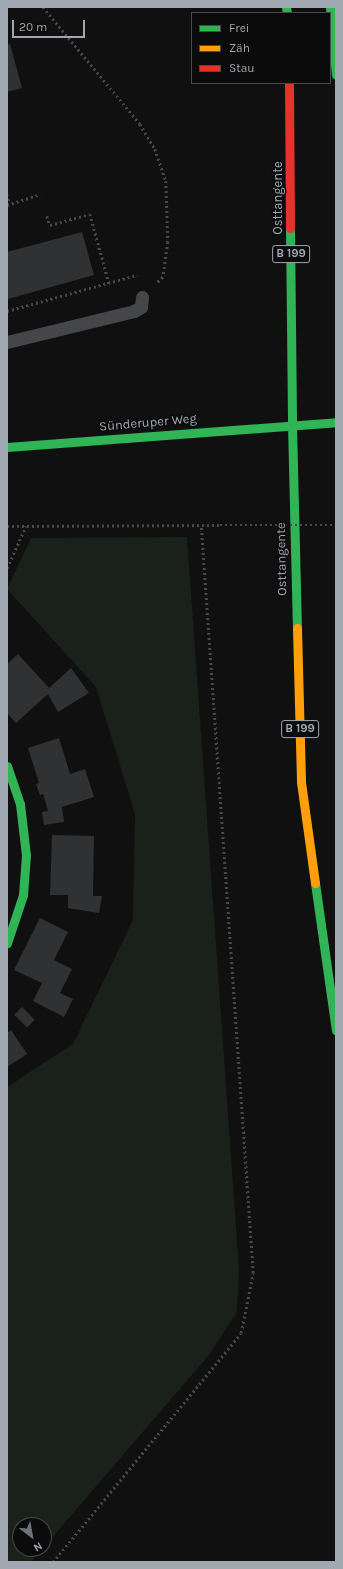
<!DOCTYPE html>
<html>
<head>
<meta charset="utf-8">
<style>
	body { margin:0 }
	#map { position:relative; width:343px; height:1569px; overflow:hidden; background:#101010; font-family:Karla,sans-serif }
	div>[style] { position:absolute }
	.green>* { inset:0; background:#1a201a }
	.building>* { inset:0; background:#303133; transform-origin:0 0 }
	.path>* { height:2.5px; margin-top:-1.25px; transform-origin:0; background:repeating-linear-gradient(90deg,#46484b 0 2px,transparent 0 5px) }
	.lane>* { height:13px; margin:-6.5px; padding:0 6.5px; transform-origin:6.5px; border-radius:6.5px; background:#454649 }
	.fast>* { height:9px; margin:-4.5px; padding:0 4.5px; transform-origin:4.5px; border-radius:4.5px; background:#30b455 }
	.slow>* { height:9px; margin:-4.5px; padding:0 4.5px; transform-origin:4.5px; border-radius:4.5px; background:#ff9f0a }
	.jam>* { height:9px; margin:-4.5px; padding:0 4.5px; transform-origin:4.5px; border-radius:4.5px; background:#e5322d }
	.path-bridge>* { height:2.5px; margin-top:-1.25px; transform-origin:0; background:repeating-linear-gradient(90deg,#46484b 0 2px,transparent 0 5px) }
	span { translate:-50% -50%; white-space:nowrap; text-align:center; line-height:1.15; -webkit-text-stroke:3px #0b0b0c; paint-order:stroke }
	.shield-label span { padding:1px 3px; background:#0b0b0c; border:1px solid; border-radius:3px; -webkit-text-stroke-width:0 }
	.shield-label { font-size:12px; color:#a0a8b2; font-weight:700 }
	.street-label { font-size:13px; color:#a0a8b2 }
	.frame { position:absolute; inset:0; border:8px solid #a0a8b2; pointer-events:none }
	.legend { position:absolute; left:191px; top:12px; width:140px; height:72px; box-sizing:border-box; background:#0b0b0c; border:1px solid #474a4e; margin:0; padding:5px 7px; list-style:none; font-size:12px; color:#a0a8b2 }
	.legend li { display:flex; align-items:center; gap:8px; height:20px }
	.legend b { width:20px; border:1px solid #474a4e }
	.north { position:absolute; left:12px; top:1517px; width:40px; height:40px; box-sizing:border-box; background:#0b0b0c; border:1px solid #474a4e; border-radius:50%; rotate:149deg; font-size:11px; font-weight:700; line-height:16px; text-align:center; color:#a0a8b2 }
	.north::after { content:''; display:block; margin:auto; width:14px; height:18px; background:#6e7379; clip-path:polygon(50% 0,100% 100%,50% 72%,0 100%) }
	.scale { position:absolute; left:12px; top:20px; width:73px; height:18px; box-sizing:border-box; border:2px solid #a0a8b2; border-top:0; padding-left:5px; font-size:12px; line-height:14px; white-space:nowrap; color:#a0a8b2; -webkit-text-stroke:3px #0b0b0c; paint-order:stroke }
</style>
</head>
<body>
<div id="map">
	<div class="green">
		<i style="clip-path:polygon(187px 537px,239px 1269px,237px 1312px,209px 1355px,44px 1547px,44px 1525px,20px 1525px,20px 1549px,42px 1549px,31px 1562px,7px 1562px,7px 1087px,73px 1044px,133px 920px,135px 814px,96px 687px,7px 589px,31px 538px)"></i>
	</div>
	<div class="building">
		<i style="clip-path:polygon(10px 44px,22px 88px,7px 92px,7px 45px)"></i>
		<i style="clip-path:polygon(82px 232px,94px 275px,8px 299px,7px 252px)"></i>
		<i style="clip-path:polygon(18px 654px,49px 688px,71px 668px,89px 693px,58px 712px,48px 694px,16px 723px,7px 713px,7px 664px)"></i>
		<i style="clip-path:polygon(59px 738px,70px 774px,85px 769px,94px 797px,62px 807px,64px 822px,44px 825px,42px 812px,48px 811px,43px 794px,40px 795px,36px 784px,39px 783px,28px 748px)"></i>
		<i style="clip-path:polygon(52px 835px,94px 836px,93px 896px,102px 896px,99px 913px,68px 908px,68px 895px,50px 895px)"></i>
		<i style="clip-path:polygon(40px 918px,68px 932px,54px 960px,72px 969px,60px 993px,73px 999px,64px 1017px,33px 1001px,42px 983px,14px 970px)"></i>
		<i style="left:22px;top:1007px;width:18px;height:11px;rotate:45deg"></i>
		<i style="clip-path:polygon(11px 1030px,27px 1054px,7px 1067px,7px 1033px)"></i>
	</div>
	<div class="path">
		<i style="left:43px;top:7px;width:152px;rotate:50.3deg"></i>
		<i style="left:140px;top:124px;width:29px;rotate:59deg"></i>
		<i style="left:155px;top:149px;width:34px;rotate:71deg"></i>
		<i style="left:166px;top:181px;width:61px;rotate:88.1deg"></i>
		<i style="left:168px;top:242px;width:35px;rotate:98deg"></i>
		<i style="left:163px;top:277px;width:10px;rotate:135deg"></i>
		<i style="left:7px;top:194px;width:10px;rotate:73deg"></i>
		<i style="left:7px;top:205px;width:35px;rotate:-18deg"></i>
		<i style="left:47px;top:216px;width:9px;rotate:72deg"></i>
		<i style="left:50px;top:225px;width:41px;rotate:-15.4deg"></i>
		<i style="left:90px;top:214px;width:72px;rotate:74.6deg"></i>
		<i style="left:7px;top:311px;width:135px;rotate:-15.5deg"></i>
		<i style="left:7px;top:526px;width:213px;rotate:-0.3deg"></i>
		<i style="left:7px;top:568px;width:46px;rotate:-65.7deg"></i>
		<i style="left:53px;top:1562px;width:296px;rotate:-50.6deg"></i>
		<i style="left:241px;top:1333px;width:61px;rotate:-78.7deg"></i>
		<i style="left:253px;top:1273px;width:750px;rotate:-93.98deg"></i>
	</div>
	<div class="lane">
		<i style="left:7px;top:342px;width:131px;rotate:-13.7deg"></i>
		<i style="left:134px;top:311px;width:8px;rotate:-30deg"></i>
		<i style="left:141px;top:307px;width:10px;rotate:-84deg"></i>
	</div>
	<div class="fast">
		<i style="left:286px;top:7px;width:6px;rotate:81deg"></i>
		<i style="left:330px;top:7px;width:68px;rotate:85deg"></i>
		<i style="left:290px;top:228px;width:197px;rotate:89.4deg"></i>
		<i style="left:292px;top:425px;width:203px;rotate:88.6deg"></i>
		<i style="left:7px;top:447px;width:330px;rotate:-4.3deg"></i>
		<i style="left:7px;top:766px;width:40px;rotate:71.1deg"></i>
		<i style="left:20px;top:804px;width:51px;rotate:83.3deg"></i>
		<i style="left:26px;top:855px;width:40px;rotate:94.3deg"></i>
		<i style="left:23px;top:895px;width:51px;rotate:108.4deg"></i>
		<i style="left:315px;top:883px;width:149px;rotate:81.9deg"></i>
	</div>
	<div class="slow">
		<i style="left:297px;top:628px;width:154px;rotate:88.5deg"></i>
		<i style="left:301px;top:782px;width:102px;rotate:82.1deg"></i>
	</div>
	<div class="jam">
		<i style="left:289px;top:83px;width:145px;rotate:89.6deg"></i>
	</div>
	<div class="path-bridge">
		<i style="left:220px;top:525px;width:116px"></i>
	</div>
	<div class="shield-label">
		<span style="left:291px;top:254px">B 199</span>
		<span style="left:300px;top:729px">B 199</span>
	</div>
	<div class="street-label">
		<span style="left:278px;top:198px;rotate:-90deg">Osttangente</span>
		<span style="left:148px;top:423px;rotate:-5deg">Sünderuper Weg</span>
		<span style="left:282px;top:559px;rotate:-91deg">Osttangente</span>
	</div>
	<div class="frame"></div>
	<ul class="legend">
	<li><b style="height:5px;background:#30b455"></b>Frei</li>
	<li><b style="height:5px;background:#ff9f0a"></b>Zäh</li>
	<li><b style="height:5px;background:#e5322d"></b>Stau</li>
	</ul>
	<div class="north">N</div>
	<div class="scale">20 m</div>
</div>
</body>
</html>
